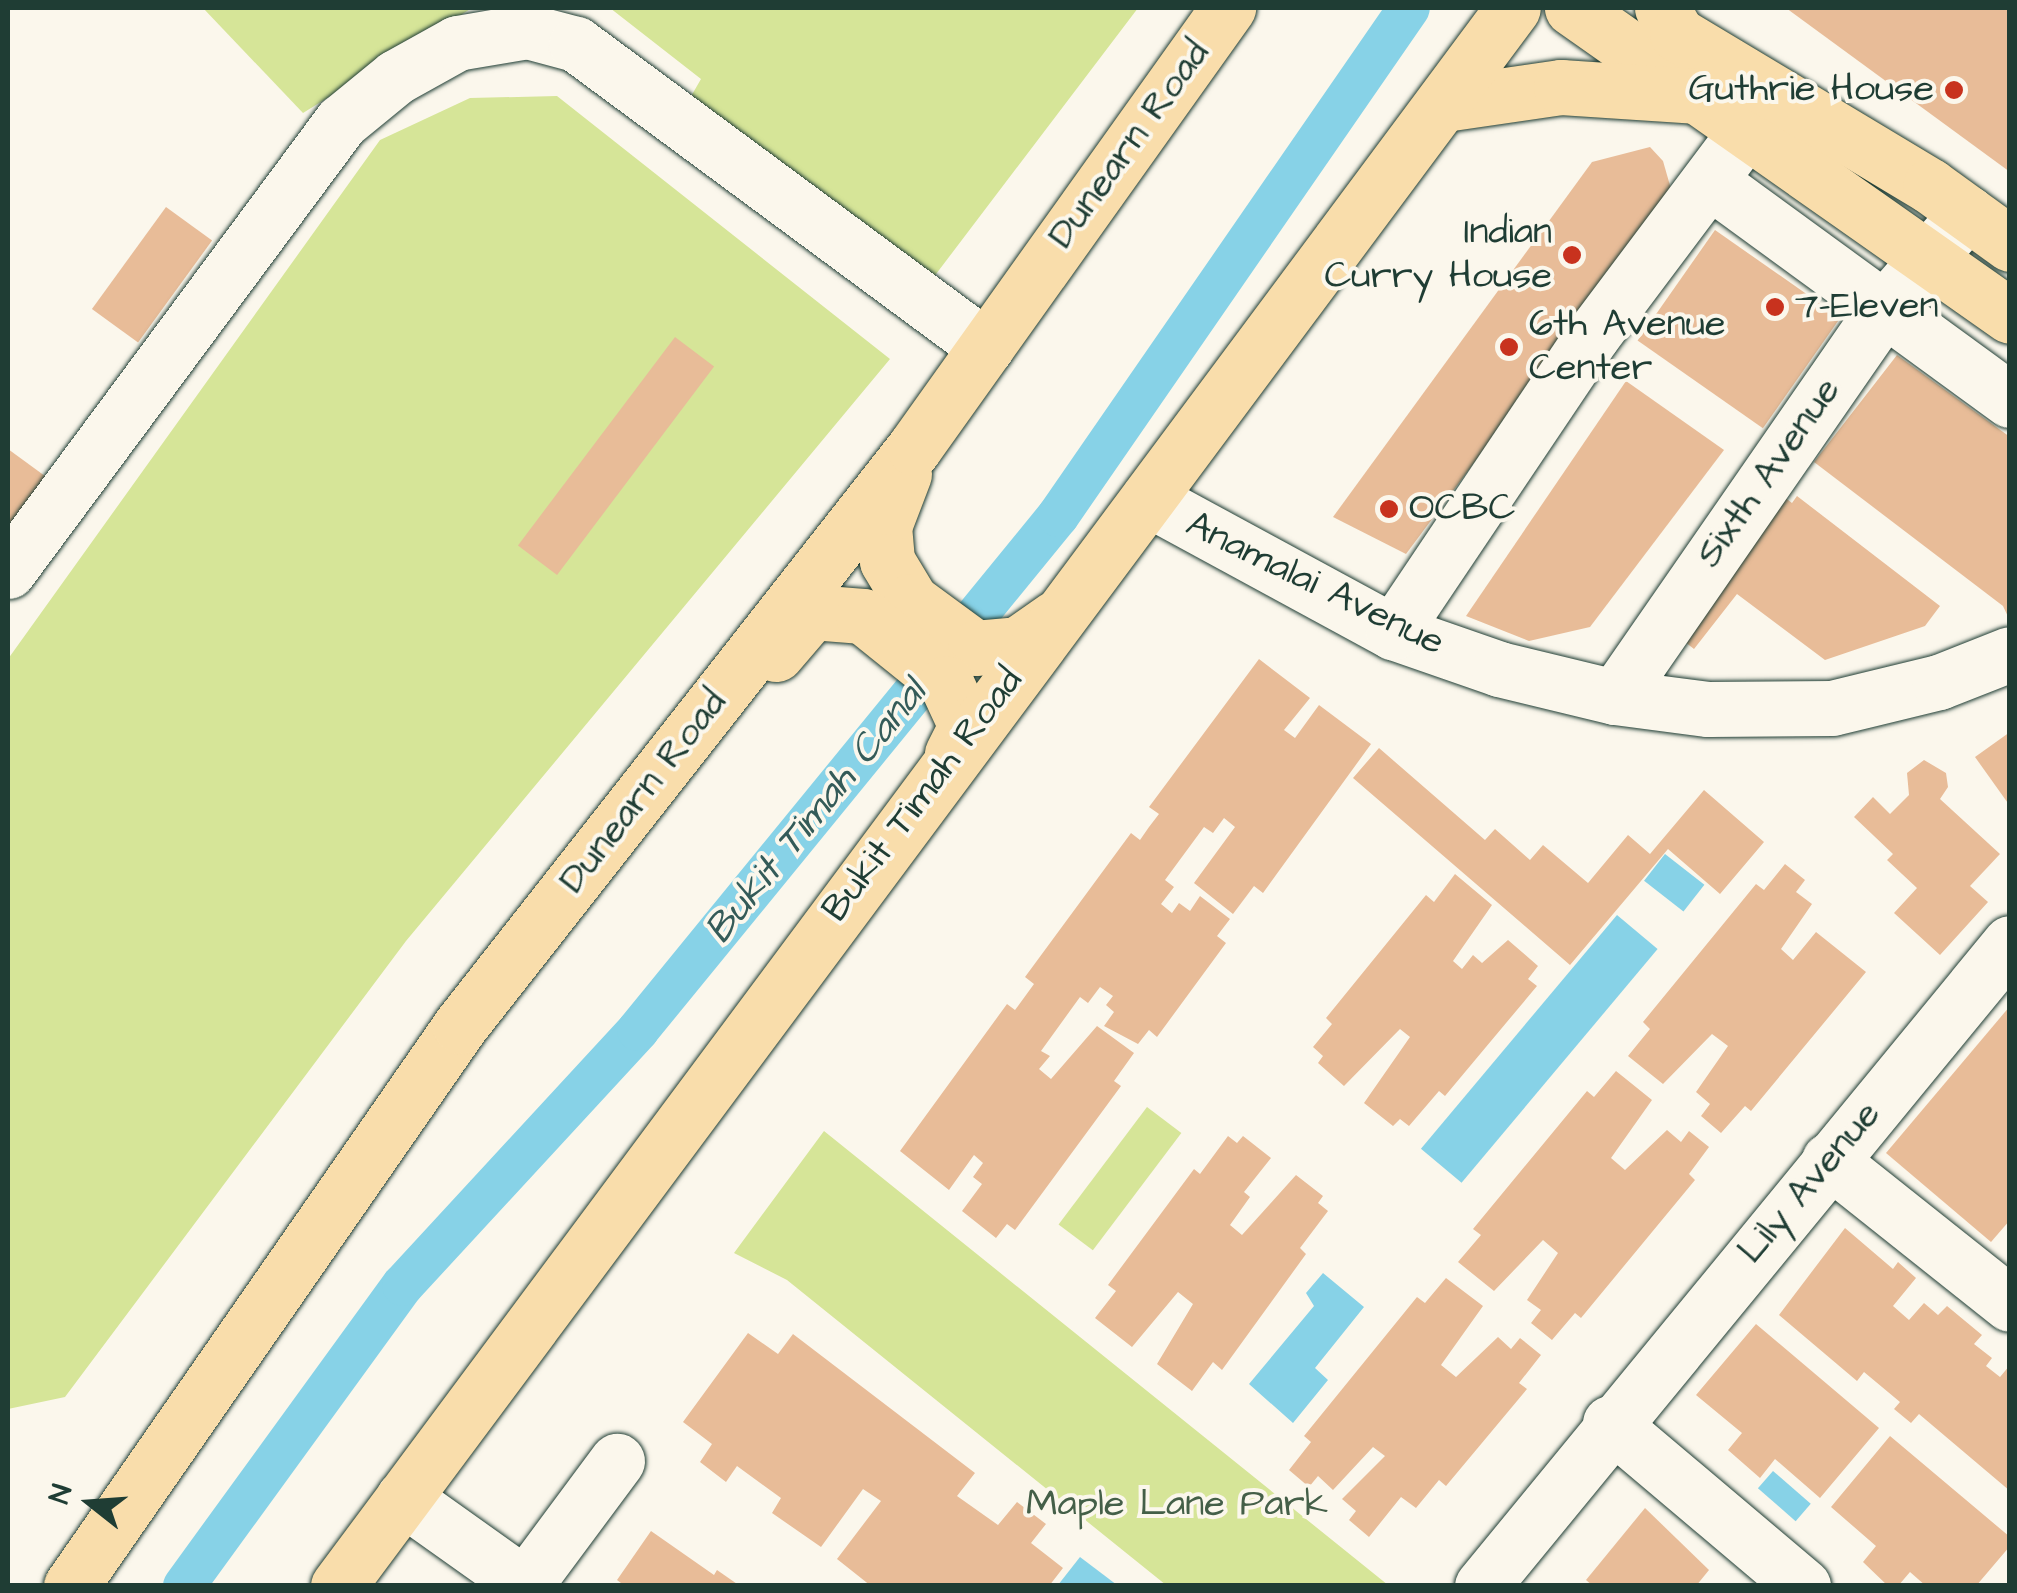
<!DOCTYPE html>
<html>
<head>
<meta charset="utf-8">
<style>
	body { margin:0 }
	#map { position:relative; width:2017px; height:1593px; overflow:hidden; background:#fbf7ec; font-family:"Architects Daughter",sans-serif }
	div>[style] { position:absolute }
	.green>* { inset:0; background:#d6e598; transform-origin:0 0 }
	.water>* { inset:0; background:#87d2e7; transform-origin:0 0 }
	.canal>* { height:42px; margin:-21px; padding:0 21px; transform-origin:21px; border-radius:21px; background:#87d2e7 }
	.building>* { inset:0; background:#e8bc98; transform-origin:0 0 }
	.roads { filter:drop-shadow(0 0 2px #1f3d34) drop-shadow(0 0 2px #1f3d34) }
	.minor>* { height:55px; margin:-27.5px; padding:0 27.5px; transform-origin:27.5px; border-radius:27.5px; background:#fbf7ec }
	.major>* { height:55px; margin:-27.5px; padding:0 27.5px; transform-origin:27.5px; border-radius:27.5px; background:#f9ddab }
	.highway>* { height:55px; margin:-27.5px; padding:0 27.5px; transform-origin:27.5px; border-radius:27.5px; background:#f9ddab }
	.dots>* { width:28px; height:28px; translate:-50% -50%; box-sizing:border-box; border:5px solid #fbf7ec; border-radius:50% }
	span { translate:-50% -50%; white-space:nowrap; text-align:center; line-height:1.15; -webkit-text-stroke:8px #fbf7ec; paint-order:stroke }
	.poi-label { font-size:38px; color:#1f3d34 }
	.right { translate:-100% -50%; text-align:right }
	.left { translate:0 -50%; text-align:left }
	.street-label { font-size:38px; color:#1f3d34 }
	.park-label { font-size:38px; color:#445f48 }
	.water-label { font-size:40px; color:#345b58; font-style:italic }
	.frame { position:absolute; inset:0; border:10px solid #1f3d34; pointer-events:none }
	.north { position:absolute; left:40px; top:1453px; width:100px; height:100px; -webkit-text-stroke:8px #fbf7ec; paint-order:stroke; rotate:287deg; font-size:28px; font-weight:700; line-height:40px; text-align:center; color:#1f3d34 }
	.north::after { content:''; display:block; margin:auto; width:35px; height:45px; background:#1f3d34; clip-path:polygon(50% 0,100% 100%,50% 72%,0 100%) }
</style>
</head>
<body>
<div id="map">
	<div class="green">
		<i style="clip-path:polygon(203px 8px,472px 8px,303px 113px)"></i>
		<i style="clip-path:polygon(610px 8px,1138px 8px,930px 282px,686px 105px,701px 79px)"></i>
		<i style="clip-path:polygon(557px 96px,890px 359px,406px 941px,65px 1397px,8px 1409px,8px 659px,380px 140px,470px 98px)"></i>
		<i style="left:1147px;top:1107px;width:43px;height:147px;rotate:37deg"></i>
		<i style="clip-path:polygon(824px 1131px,1388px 1585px,1166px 1585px,787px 1280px,734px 1253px)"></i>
	</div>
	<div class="water">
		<i style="left:1665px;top:854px;width:50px;height:34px;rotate:38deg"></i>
		<i style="left:1617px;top:915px;width:53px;height:305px;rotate:40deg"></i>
		<i style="clip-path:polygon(1323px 1273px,1364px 1307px,1315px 1368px,1328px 1380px,1293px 1423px,1249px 1384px,1314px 1306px,1306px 1293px)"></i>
		<i style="left:1773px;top:1471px;width:50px;height:23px;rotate:41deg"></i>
		<i style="clip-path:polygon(1080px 1557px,1117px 1585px,1058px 1585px)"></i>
	</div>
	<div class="canal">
		<i style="left:184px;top:1586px;width:372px;rotate:-54deg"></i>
		<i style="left:403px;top:1285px;width:347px;rotate:-47.3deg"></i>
		<i style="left:638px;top:1030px;width:664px;rotate:-50.75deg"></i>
		<i style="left:1058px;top:516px;width:617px;rotate:-55.36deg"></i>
	</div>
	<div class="building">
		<i style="clip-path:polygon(1786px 8px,2010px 8px,2010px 172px)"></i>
		<i style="clip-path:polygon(1650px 147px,1663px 161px,1673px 196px,1406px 554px,1333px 517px,1592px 162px)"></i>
		<i style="left:166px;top:207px;width:57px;height:126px;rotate:36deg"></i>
		<i style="left:1715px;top:230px;width:153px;height:135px;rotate:35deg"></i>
		<i style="left:675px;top:337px;width:49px;height:261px;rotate:37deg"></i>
		<i style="clip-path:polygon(1897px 355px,2010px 437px,2010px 621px,2003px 606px,1814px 462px)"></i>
		<i style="clip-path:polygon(1626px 381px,1724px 450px,1590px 627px,1529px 641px,1466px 616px)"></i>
		<i style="clip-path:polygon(8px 449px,60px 487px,8px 560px)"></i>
		<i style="clip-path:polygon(1779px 493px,1792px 503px,1797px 496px,1940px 606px,1925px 626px,1825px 660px,1737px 594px,1694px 649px,1672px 632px)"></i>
		<i style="clip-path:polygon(1259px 659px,1310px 698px,1284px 730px,1295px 738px,1319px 705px,1371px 744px,1263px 893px,1254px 886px,1233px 914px,1194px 883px,1235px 827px,1224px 818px,1213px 833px,1204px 827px,1165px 880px,1174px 887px,1161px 904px,1172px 913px,1179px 903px,1190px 911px,1200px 896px,1230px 919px,1217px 936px,1226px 943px,1157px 1037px,1149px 1030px,1138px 1044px,1104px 1026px,1114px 1012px,1106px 1005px,1113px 996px,1100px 987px,1088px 1003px,1080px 997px,1041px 1051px,1050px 1056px,1039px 1069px,1051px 1079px,1097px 1026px,1134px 1053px,1114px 1081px,1121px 1086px,1015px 1230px,1007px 1224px,996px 1238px,962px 1211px,982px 1184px,973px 1177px,983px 1163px,974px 1155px,949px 1190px,900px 1151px,1007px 1004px,1015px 1010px,1034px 984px,1025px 977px,1131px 833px,1140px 840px,1149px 827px,1159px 814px,1149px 807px)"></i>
		<i style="clip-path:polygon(2010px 732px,2010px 806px,1975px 757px)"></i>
		<i style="clip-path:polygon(1379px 748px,1485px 840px,1495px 829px,1530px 860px,1543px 845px,1588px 883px,1628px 835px,1650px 854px,1704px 790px,1764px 842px,1720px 894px,1668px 849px,1570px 965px,1353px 778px)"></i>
		<i style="clip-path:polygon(1924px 760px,1946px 773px,1948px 787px,1940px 799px,2000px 854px,1970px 886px,1988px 902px,1940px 955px,1894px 913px,1917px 888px,1887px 860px,1893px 854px,1854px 817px,1873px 797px,1890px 814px,1909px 795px,1907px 773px)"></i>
		<i style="clip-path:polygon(1785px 864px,1805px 880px,1796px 892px,1812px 904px,1781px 949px,1793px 960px,1816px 932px,1866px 972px,1751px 1111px,1745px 1106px,1721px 1133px,1701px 1116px,1710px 1104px,1696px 1092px,1728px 1046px,1712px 1034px,1663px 1084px,1628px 1056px,1650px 1029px,1643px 1022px,1756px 884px,1764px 890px)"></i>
		<i style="clip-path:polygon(1455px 874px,1492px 905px,1453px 961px,1462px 969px,1473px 955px,1482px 963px,1508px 940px,1538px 966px,1528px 979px,1537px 986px,1445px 1096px,1439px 1091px,1409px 1126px,1400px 1119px,1393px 1126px,1364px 1103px,1410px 1037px,1400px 1029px,1344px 1086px,1318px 1063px,1323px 1056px,1313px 1047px,1332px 1024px,1326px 1018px,1426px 895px,1434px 902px)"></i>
		<i style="clip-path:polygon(2010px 1006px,2010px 1220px,1991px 1242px,1886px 1153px)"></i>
		<i style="clip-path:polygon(1616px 1071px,1652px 1100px,1611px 1158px,1625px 1170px,1667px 1130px,1681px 1142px,1689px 1131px,1709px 1147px,1689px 1174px,1695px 1180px,1581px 1318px,1575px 1313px,1552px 1340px,1531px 1323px,1541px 1310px,1527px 1300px,1558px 1253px,1543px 1240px,1494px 1291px,1458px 1262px,1481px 1235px,1473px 1229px,1587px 1091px,1594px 1097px)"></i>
		<i style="clip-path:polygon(1228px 1136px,1237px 1143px,1243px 1136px,1271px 1158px,1244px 1192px,1250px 1197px,1230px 1225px,1242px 1235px,1296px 1175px,1323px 1196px,1318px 1203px,1328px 1211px,1300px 1248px,1306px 1254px,1222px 1370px,1213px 1362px,1192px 1391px,1157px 1364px,1193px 1304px,1178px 1292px,1132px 1347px,1095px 1318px,1116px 1291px,1108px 1285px,1194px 1169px,1200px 1174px)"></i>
		<i style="clip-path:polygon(1845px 1228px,1893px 1269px,1898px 1262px,1916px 1278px,1893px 1306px,1909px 1320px,1924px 1303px,1938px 1315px,1947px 1306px,1982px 1335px,1974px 1344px,1992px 1358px,1986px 1366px,2000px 1377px,2010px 1365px,2010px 1491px,1919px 1414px,1911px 1423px,1894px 1409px,1900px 1402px,1864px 1372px,1857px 1381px,1779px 1315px)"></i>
		<i style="clip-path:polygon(1446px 1278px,1483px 1306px,1441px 1365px,1456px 1377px,1498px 1337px,1511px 1349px,1520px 1338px,1541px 1355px,1519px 1383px,1527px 1389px,1446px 1486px,1439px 1480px,1416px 1508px,1401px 1497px,1369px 1537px,1349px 1520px,1356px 1511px,1342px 1499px,1385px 1456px,1373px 1447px,1333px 1490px,1318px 1476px,1309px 1487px,1289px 1470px,1311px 1442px,1304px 1436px,1417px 1297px,1425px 1303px)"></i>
		<i style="clip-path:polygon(1756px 1324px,1879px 1428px,1820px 1498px,1775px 1459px,1760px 1478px,1728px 1450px,1742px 1433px,1696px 1395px)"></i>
		<i style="clip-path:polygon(748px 1333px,778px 1354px,793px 1334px,975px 1473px,957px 1496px,998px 1525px,1017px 1502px,1046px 1524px,1031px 1543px,1063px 1568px,1049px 1586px,871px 1586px,837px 1559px,881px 1501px,863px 1489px,821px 1547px,772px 1513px,781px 1498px,737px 1466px,726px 1482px,700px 1462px,712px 1444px,683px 1422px)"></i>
		<i style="clip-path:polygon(1890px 1436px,2010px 1537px,2010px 1546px,1976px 1586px,1926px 1586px,1910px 1572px,1898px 1586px,1888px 1586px,1863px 1562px,1876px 1546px,1831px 1507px)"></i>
		<i style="clip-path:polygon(1645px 1508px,1709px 1570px,1696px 1586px,1593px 1586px,1586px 1580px)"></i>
		<i style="clip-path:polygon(651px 1531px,714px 1575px,717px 1570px,740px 1586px,625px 1586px,617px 1580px)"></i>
	</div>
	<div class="roads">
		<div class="minor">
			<i style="left:1711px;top:182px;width:370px;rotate:36.1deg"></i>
			<i style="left:1148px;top:499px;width:279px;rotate:28.5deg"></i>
			<i style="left:1393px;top:632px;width:112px;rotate:19.2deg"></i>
			<i style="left:1499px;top:669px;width:119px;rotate:13.6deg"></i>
			<i style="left:1615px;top:697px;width:94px;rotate:7.4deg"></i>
			<i style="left:1708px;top:709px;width:124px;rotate:-0.5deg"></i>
			<i style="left:1832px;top:708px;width:110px;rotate:-13.7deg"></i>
			<i style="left:1939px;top:682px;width:76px;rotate:-21.5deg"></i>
			<i style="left:8px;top:571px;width:559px;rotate:-53.44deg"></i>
			<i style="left:341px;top:122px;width:71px;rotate:-39.3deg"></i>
			<i style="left:396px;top:77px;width:70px;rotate:-29.1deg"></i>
			<i style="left:457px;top:43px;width:71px;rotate:-9.7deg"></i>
			<i style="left:527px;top:31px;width:51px;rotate:14.9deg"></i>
			<i style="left:576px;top:44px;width:510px;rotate:36.47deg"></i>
			<i style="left:1393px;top:632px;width:357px;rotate:-56.1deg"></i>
			<i style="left:1592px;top:336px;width:301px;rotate:-53.1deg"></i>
			<i style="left:1615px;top:697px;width:474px;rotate:-55.3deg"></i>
			<i style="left:1885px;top:307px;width:125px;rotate:-48.9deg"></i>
			<i style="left:1829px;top:1160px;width:231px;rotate:38.5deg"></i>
			<i style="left:1610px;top:1423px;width:253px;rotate:40.2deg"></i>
			<i style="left:403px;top:1498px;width:152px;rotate:35.4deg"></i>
			<i style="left:524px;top:1586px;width:156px;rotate:-53.4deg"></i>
			<i style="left:1482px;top:1586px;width:832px;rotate:-50.61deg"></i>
		</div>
		<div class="major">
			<i style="left:1572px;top:8px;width:535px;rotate:35.11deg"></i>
			<i style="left:1662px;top:8px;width:30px;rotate:60deg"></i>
			<i style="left:1677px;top:34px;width:295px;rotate:31deg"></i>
			<i style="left:1930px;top:186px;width:99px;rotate:35.9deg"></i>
		</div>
		<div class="highway">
			<i style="left:1444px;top:104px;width:118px;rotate:-8.3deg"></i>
			<i style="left:1561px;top:87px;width:134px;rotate:3.8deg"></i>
			<i style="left:904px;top:474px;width:56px;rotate:111deg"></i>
			<i style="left:884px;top:526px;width:35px;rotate:85deg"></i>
			<i style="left:887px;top:561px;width:47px;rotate:59deg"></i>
			<i style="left:911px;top:601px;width:79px;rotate:36.3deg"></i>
			<i style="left:975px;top:648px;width:43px;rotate:-5.3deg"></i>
			<i style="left:1018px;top:644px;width:45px;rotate:-35.1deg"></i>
			<i style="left:776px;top:654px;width:55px;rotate:-49.4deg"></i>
			<i style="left:812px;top:612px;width:51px;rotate:4.5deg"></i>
			<i style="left:863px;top:616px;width:107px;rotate:38.9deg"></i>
			<i style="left:946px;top:683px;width:47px;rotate:65.1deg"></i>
			<i style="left:966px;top:726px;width:31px;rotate:117deg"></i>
			<i style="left:71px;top:1586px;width:682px;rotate:-55.21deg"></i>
			<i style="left:460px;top:1026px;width:735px;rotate:-51.85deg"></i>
			<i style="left:914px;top:448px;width:541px;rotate:-54.49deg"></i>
			<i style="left:338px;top:1586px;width:1967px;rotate:-53.33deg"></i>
		</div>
	</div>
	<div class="dots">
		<i style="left:1954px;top:90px;background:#c8321e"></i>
		<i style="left:1572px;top:255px;background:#c8321e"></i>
		<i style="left:1775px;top:307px;background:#c8321e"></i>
		<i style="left:1509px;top:347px;background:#c8321e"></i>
		<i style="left:1389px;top:509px;background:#c8321e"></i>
	</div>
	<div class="poi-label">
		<span class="right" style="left:1934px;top:90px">Guthrie House</span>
		<span class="right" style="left:1552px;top:255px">Indian<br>Curry House</span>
		<span class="left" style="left:1795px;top:307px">7-Eleven</span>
		<span class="left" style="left:1529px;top:347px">6th Avenue<br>Center</span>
		<span class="left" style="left:1409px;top:509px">OCBC</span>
	</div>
	<div class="street-label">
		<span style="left:1130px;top:145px;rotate:-54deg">Dunearn Road</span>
		<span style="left:1769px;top:473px;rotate:-55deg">Sixth Avenue</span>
		<span style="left:1315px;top:584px;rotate:26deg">Anamalai Avenue</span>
		<span style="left:644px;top:792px;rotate:-52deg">Dunearn Road</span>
		<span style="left:923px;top:795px;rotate:-53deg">Bukit Timah Road</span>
		<span style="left:1810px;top:1183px;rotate:-50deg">Lily Avenue</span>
	</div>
	<div class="park-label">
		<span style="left:1177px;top:1505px">Maple Lane Park</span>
	</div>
	<div class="water-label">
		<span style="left:816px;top:812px;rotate:-51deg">Bukit Timah Canal</span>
	</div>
	<div class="frame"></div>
	<div class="north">N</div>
</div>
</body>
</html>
